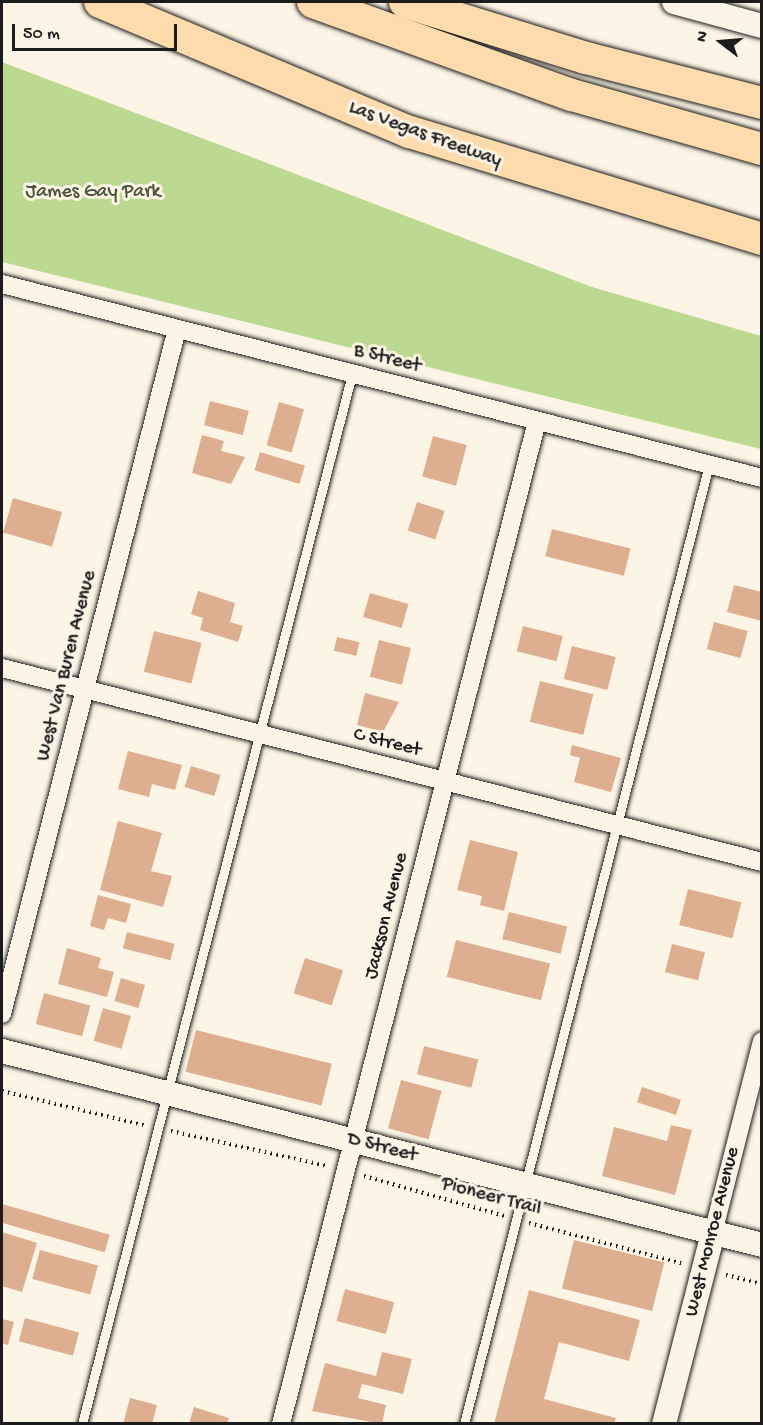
<!DOCTYPE html>
<html>
<head>
<meta charset="utf-8">
<style>
	body { margin:0 }
	#map { position:relative; width:763px; height:1425px; overflow:hidden; background:#fcf5e5; font-family:"Gochi Hand",sans-serif }
	div>[style] { position:absolute }
	.green>* { inset:0; background:#bbd991 }
	.building>* { inset:0; background:#deae90; transform-origin:0 0 }
	.path>* { height:4px; margin-top:-2px; transform-origin:0; background:repeating-linear-gradient(90deg,#1c1c1c 0 1.5px,transparent 0 6px) }
	.roads { filter:drop-shadow(0 0 2px #1c1c1c) drop-shadow(0 0 2px #1c1c1c) }
	.lane>* { height:9px; margin:-4.5px; padding:0 4.5px; transform-origin:4.5px; border-radius:4.5px; background:#fcf5e5 }
	.street>* { height:18px; margin:-9px; padding:0 9px; transform-origin:9px; border-radius:9px; background:#fcf5e5 }
	.secondary>* { height:24px; margin:-12px; padding:0 12px; transform-origin:12px; border-radius:12px; background:#fcf5e5 }
	.highway>* { height:32px; margin:-16px; padding:0 16px; transform-origin:16px; border-radius:16px; background:#fedbac }
	span { translate:-50% -50%; white-space:nowrap; text-align:center; line-height:1.15; -webkit-text-stroke:6px #fcf5e5; paint-order:stroke }
	.street-label { font-size:20px; color:#1c1c1c }
	.park-label { font-size:20px; color:#4c553f }
	.frame { position:absolute; inset:0; border:3px solid #1c1c1c; pointer-events:none }
	.north { position:absolute; left:691px; top:12px; width:60px; height:60px; -webkit-text-stroke:4px #fcf5e5; paint-order:stroke; rotate:286deg; font-size:16px; font-weight:700; line-height:24px; text-align:center; color:#1c1c1c }
	.north::after { content:''; display:block; margin:auto; width:21px; height:27px; background:#1c1c1c; clip-path:polygon(50% 0,100% 100%,50% 72%,0 100%) }
	.scale { position:absolute; left:12px; top:24px; width:165px; height:27px; box-sizing:border-box; border:3px solid #1c1c1c; border-top:0; padding-left:8px; font-size:18px; line-height:21px; white-space:nowrap; color:#1c1c1c; -webkit-text-stroke:4px #fcf5e5; paint-order:stroke }
</style>
</head>
<body>
<div id="map">
	<div class="green">
		<i style="clip-path:polygon(2px 62px,592px 287px,761px 336px,761px 449px,2px 262px)"></i>
	</div>
	<div class="building">
		<i style="left:210px;top:401px;width:40px;height:25px;rotate:14deg"></i>
		<i style="left:279px;top:402px;width:26px;height:45px;rotate:16deg"></i>
		<i style="clip-path:polygon(202px 435px,224px 441px,221px 451px,245px 457px,231px 484px,192px 473px)"></i>
		<i style="left:433px;top:436px;width:35px;height:42px;rotate:15deg"></i>
		<i style="left:260px;top:452px;width:47px;height:19px;rotate:17deg"></i>
		<i style="left:13px;top:498px;width:51px;height:36px;rotate:16deg"></i>
		<i style="left:417px;top:502px;width:29px;height:30px;rotate:18deg"></i>
		<i style="left:552px;top:529px;width:81px;height:28px;rotate:14deg"></i>
		<i style="clip-path:polygon(734px 585px,762px 592px,762px 621px,727px 612px)"></i>
		<i style="clip-path:polygon(198px 591px,235px 603px,230px 622px,243px 626px,238px 642px,200px 630px,203px 618px,191px 614px)"></i>
		<i style="left:370px;top:593px;width:40px;height:25px;rotate:16deg"></i>
		<i style="left:714px;top:622px;width:35px;height:28px;rotate:15deg"></i>
		<i style="left:523px;top:626px;width:41px;height:26px;rotate:14deg"></i>
		<i style="left:154px;top:631px;width:49px;height:42px;rotate:14deg"></i>
		<i style="left:337px;top:637px;width:23px;height:14px;rotate:13deg"></i>
		<i style="left:379px;top:640px;width:33px;height:38px;rotate:14deg"></i>
		<i style="left:572px;top:646px;width:45px;height:34px;rotate:14deg"></i>
		<i style="left:540px;top:681px;width:55px;height:42px;rotate:14deg"></i>
		<i style="clip-path:polygon(365px 693px,399px 702px,383px 732px,357px 725px)"></i>
		<i style="clip-path:polygon(572px 745px,621px 758px,611px 792px,574px 782px,580px 758px,570px 755px)"></i>
		<i style="clip-path:polygon(128px 751px,182px 765px,175px 790px,152px 784px,149px 797px,118px 789px)"></i>
		<i style="left:191px;top:766px;width:31px;height:22px;rotate:17deg"></i>
		<i style="clip-path:polygon(118px 821px,162px 833px,151px 871px,172px 876px,163px 907px,100px 890px)"></i>
		<i style="clip-path:polygon(470px 840px,518px 852px,504px 911px,480px 905px,482px 896px,457px 890px)"></i>
		<i style="left:688px;top:889px;width:55px;height:37px;rotate:14deg"></i>
		<i style="clip-path:polygon(98px 895px,131px 904px,126px 923px,108px 918px,104px 930px,90px 926px)"></i>
		<i style="left:509px;top:912px;width:60px;height:28px;rotate:14deg"></i>
		<i style="left:127px;top:932px;width:49px;height:17px;rotate:14deg"></i>
		<i style="left:456px;top:940px;width:97px;height:38px;rotate:14deg"></i>
		<i style="left:672px;top:944px;width:34px;height:29px;rotate:14deg"></i>
		<i style="clip-path:polygon(67px 948px,101px 958px,98px 968px,114px 972px,107px 997px,58px 984px)"></i>
		<i style="left:305px;top:958px;width:40px;height:37px;rotate:18deg"></i>
		<i style="left:121px;top:978px;width:25px;height:24px;rotate:16deg"></i>
		<i style="left:44px;top:993px;width:48px;height:32px;rotate:15deg"></i>
		<i style="left:103px;top:1008px;width:29px;height:34px;rotate:16deg"></i>
		<i style="left:196px;top:1030px;width:140px;height:43px;rotate:14deg"></i>
		<i style="left:424px;top:1046px;width:56px;height:29px;rotate:14deg"></i>
		<i style="left:401px;top:1080px;width:42px;height:50px;rotate:15deg"></i>
		<i style="left:642px;top:1087px;width:41px;height:16px;rotate:18deg"></i>
		<i style="clip-path:polygon(671px 1125px,692px 1130px,675px 1195px,602px 1176px,614px 1127px,667px 1141px)"></i>
		<i style="left:2px;top:1204px;width:112px;height:18px;rotate:16deg"></i>
		<i style="clip-path:polygon(2px 1232px,37px 1243px,22px 1292px,2px 1286px)"></i>
		<i style="left:574px;top:1240px;width:93px;height:50px;rotate:14deg"></i>
		<i style="left:40px;top:1250px;width:60px;height:30px;rotate:15deg"></i>
		<i style="left:345px;top:1289px;width:51px;height:33px;rotate:15deg"></i>
		<i style="clip-path:polygon(529px 1290px,640px 1320px,629px 1361px,559px 1342px,544px 1399px,616px 1418px,614px 1424px,494px 1424px)"></i>
		<i style="left:25px;top:1318px;width:56px;height:24px;rotate:15deg"></i>
		<i style="clip-path:polygon(2px 1319px,14px 1322px,8px 1345px,2px 1343px)"></i>
		<i style="clip-path:polygon(382px 1352px,412px 1359px,403px 1394px,362px 1384px,358px 1398px,386px 1405px,382px 1424px,312px 1411px,325px 1363px,376px 1376px)"></i>
		<i style="clip-path:polygon(130px 1398px,157px 1405px,152px 1424px,123px 1424px)"></i>
		<i style="clip-path:polygon(194px 1407px,229px 1418px,227px 1424px,189px 1424px)"></i>
	</div>
	<div class="path">
		<i style="left:2px;top:1091px;width:146px;rotate:13.5deg"></i>
		<i style="left:171px;top:1131px;width:161px;rotate:12.6deg"></i>
		<i style="left:364px;top:1176px;width:146px;rotate:15.9deg"></i>
		<i style="left:529px;top:1223px;width:160px;rotate:14.8deg"></i>
		<i style="left:726px;top:1275px;width:37px;rotate:14deg"></i>
	</div>
	<div class="roads">
		<div class="lane">
			<i style="left:82px;top:1424px;width:1084px;rotate:-75.58deg"></i>
			<i style="left:464px;top:1424px;width:991px;rotate:-75.68deg"></i>
		</div>
		<div class="street">
			<i style="left:2px;top:284px;width:784px;rotate:14.32deg"></i>
			<i style="left:2px;top:668px;width:784px;rotate:14.32deg"></i>
			<i style="left:2px;top:1014px;width:707px;rotate:-75.67deg"></i>
			<i style="left:713px;top:1233px;width:198px;rotate:-75.7deg"></i>
			<i style="left:281px;top:1424px;width:1035px;rotate:-75.68deg"></i>
		</div>
		<div class="secondary">
			<i style="left:674px;top:2px;width:91px;rotate:15.3deg"></i>
			<i style="left:2px;top:1051px;width:784px;rotate:14.32deg"></i>
			<i style="left:664px;top:1424px;width:197px;rotate:-75.6deg"></i>
		</div>
		<div class="highway">
			<i style="left:100px;top:2px;width:336px;rotate:22.8deg"></i>
			<i style="left:410px;top:132px;width:368px;rotate:16.9deg"></i>
			<i style="left:313px;top:2px;width:275px;rotate:19.8deg"></i>
			<i style="left:572px;top:95px;width:198px;rotate:15.9deg"></i>
			<i style="left:405px;top:2px;width:189px;rotate:17.2deg"></i>
			<i style="left:586px;top:58px;width:182px;rotate:14.3deg"></i>
		</div>
	</div>
	<div class="street-label">
		<span style="left:425px;top:135px;rotate:20deg">Las Vegas Freeway</span>
		<span style="left:387px;top:359px;rotate:14deg">B Street</span>
		<span style="left:67px;top:666px;rotate:-76deg">West Van Buren Avenue</span>
		<span style="left:387px;top:743px;rotate:14deg">C Street</span>
		<span style="left:387px;top:916px;rotate:-76deg">Jackson Avenue</span>
		<span style="left:382px;top:1148px;rotate:14deg">D Street</span>
		<span style="left:491px;top:1197px;rotate:15deg">Pioneer Trail</span>
		<span style="left:713px;top:1232px;rotate:-76deg">West Monroe Avenue</span>
	</div>
	<div class="park-label">
		<span style="left:93px;top:192px">James Gay Park</span>
	</div>
	<div class="frame"></div>
	<div class="north">N</div>
	<div class="scale">50 m</div>
</div>
</body>
</html>
